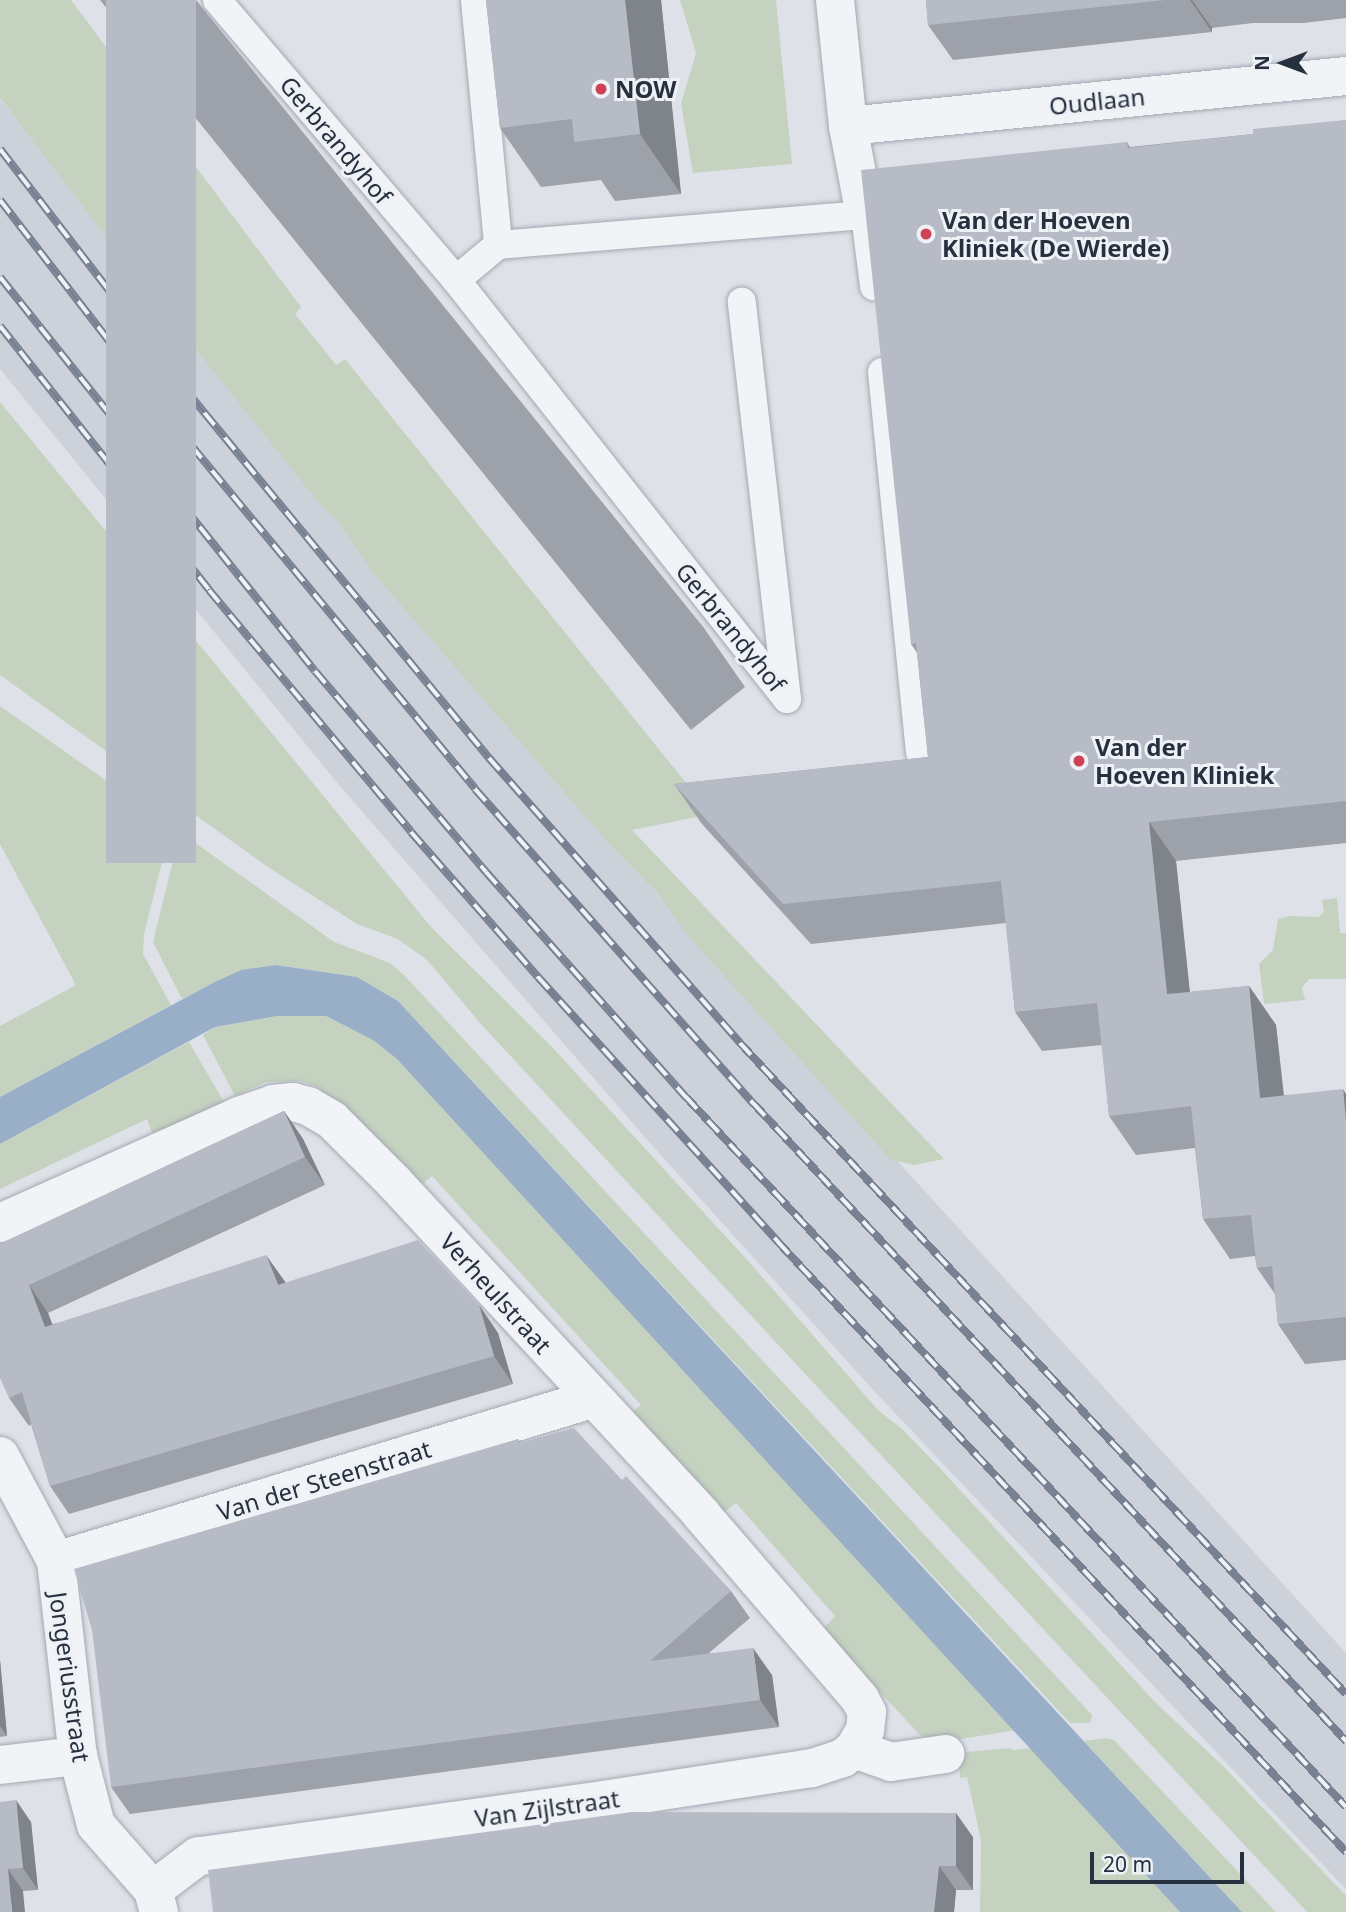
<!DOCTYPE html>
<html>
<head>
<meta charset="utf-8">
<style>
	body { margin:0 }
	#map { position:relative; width:1346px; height:1912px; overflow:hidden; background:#dee2e8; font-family:"Noto Sans",sans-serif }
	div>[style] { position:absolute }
	.built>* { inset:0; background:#ccd1da }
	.green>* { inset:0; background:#c4d2bf }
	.water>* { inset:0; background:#99afc8 }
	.roads { filter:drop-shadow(0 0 2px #a3a9b2) drop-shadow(0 0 2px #a3a9b2) }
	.service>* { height:28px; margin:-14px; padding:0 14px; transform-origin:14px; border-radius:14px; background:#f1f3f6 }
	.minor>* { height:38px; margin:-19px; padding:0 19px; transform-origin:19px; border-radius:19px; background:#f1f3f6 }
	.rail>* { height:8px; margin-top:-4px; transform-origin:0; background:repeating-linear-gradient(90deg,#eef1f5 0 16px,#788191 0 32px); box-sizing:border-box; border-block:2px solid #788191 }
	.wall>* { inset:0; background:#9da1a9 }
	.shaded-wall>* { inset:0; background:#7f838a }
	.building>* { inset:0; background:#b6bbc5; transform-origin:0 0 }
	.dots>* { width:19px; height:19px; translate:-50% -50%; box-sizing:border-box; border:4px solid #eef1f5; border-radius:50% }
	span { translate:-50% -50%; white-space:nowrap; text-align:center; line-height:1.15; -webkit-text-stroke:6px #eef1f5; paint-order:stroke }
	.poi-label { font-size:24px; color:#27303f; font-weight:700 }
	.left { translate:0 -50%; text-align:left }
	.street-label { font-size:24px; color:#27303f }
	.north { position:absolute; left:1248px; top:28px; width:70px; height:70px; -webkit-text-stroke:5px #eef1f5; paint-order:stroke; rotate:270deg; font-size:19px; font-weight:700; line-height:28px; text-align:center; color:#27303f }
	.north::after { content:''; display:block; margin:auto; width:24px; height:32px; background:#27303f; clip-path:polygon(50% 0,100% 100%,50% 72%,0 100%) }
	.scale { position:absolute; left:1090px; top:1852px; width:154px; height:32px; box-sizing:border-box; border:4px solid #27303f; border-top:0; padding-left:9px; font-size:21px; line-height:24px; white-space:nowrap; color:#27303f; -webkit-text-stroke:5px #eef1f5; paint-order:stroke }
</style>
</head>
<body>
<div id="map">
	<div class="built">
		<i style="clip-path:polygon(0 99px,329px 503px,694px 938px,1346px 1653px,1346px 1889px,875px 1392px,650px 1143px,339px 785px,0 369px)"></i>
	</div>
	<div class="green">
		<i style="clip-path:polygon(0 0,71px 0,301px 307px,295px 314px,336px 365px,345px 359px,711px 814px,632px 830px,944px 1159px,914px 1165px,890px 1159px,689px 937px,658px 894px,604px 838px,374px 574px,336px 519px,319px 503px,118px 252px,0 98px)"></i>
		<i style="clip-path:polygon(680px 0,776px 0,792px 164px,693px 173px,681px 104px,696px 53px)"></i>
		<i style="clip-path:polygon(0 402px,431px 927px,552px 1047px,750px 1263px,878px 1410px,902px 1429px,937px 1465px,1155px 1702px,1225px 1768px,1346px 1896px,1346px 1912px,1307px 1912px,687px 1247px,481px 1024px,427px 960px,398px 939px,357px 924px,265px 865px,0 675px)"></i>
		<i style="clip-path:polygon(0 706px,171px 826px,144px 934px,143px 954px,171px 1005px,0 1097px,0 1026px,76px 985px,0 844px)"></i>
		<i style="clip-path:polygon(180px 832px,334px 942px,390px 963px,405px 976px,1092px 1715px,1090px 1723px,1070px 1723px,398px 1001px,357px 977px,277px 965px,241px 970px,182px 999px,153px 942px)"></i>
		<i style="clip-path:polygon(1337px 898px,1340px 933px,1346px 933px,1346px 979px,1309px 979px,1302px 988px,1305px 1000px,1264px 1004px,1259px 964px,1273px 950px,1278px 919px,1291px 916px,1319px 917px,1324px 911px,1322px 900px)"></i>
		<i style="clip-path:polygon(277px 1016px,326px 1016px,373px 1040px,397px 1059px,1016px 1730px,937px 1743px,920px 1735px,822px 1630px,835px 1616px,736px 1503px,718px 1517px,627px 1416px,641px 1405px,432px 1176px,418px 1188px,356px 1120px,318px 1087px,301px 1081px,266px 1082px,235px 1096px,203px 1035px,215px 1027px)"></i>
		<i style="clip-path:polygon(189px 1042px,224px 1102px,153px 1135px,147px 1119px,0 1189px,0 1144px)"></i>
		<i style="clip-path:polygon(1107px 1738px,1114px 1740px,1276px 1912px,1242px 1912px,1084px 1741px)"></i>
		<i style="clip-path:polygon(1011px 1748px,1013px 1750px,1032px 1748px,1180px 1912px,980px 1912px,981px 1840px,967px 1777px,960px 1778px,959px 1762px,966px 1752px)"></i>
	</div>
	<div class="water">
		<i style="clip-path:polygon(276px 965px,357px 977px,398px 1001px,1242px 1912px,1180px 1912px,397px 1059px,373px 1040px,326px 1016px,277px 1016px,215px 1027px,0 1144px,0 1097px,213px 983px,241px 970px)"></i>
	</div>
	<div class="roads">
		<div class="service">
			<i style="left:217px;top:0;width:368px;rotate:49.5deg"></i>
			<i style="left:456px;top:280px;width:534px;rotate:51.69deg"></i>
			<i style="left:787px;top:699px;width:400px;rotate:-96.5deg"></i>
			<i style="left:475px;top:0;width:246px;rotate:84.6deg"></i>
			<i style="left:498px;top:245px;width:368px;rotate:-4.7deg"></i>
			<i style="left:865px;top:215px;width:72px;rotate:82.8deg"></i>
			<i style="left:456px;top:280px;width:55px;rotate:-39.8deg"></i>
			<i style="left:882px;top:372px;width:382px;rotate:84.3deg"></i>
		</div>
		<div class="minor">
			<i style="left:835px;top:0;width:127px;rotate:84.1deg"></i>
			<i style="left:848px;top:126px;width:91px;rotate:79.2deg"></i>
			<i style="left:848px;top:126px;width:501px;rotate:-5.73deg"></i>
			<i style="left:0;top:1223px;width:262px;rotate:-24.1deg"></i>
			<i style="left:239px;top:1116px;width:36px;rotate:-19deg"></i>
			<i style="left:273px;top:1104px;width:20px;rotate:-6deg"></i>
			<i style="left:293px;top:1102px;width:16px;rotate:15deg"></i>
			<i style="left:308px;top:1106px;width:28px;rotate:30deg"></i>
			<i style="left:332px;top:1120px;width:89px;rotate:45deg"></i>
			<i style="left:395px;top:1183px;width:451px;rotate:47.2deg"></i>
			<i style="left:701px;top:1514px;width:244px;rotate:49.3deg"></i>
			<i style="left:860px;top:1699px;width:15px;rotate:62deg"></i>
			<i style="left:867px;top:1712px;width:18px;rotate:96deg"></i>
			<i style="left:865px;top:1730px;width:22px;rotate:120deg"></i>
			<i style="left:854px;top:1749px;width:14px;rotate:141deg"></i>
			<i style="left:843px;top:1758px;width:33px;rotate:162deg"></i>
			<i style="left:812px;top:1768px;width:210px;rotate:171.3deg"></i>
			<i style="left:604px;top:1800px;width:410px;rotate:172.1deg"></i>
			<i style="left:198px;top:1856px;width:56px;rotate:142.9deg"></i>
			<i style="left:0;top:1456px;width:119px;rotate:61.9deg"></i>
			<i style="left:56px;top:1561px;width:196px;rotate:83.6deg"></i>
			<i style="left:78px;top:1756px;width:71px;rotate:75.4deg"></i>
			<i style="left:96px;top:1825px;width:86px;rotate:48.8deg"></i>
			<i style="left:153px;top:1890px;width:23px;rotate:75deg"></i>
			<i style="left:56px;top:1561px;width:560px;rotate:-16.82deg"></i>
			<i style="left:854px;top:1749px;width:39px;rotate:19deg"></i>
			<i style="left:891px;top:1762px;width:55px;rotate:-8.4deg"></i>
			<i style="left:0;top:1765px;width:79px;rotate:-6.6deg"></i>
		</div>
	</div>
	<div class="rail">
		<i style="left:0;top:149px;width:302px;rotate:52.4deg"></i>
		<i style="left:184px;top:388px;width:480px;rotate:50.5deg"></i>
		<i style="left:489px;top:758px;width:380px;rotate:48.6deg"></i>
		<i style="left:740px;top:1043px;width:889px;rotate:47.05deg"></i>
		<i style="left:0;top:200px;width:279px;rotate:52.3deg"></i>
		<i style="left:171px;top:421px;width:477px;rotate:50.4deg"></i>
		<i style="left:475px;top:789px;width:421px;rotate:48.5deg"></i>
		<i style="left:754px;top:1104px;width:870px;rotate:47.1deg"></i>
		<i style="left:0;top:277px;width:504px;rotate:51.36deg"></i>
		<i style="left:315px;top:671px;width:264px;rotate:49.6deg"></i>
		<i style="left:486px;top:872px;width:301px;rotate:48.4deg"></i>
		<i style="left:686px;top:1097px;width:969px;rotate:47.09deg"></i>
		<i style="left:0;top:326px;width:337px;rotate:51.6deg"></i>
		<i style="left:209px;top:590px;width:315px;rotate:50.1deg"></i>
		<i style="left:411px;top:832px;width:193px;rotate:48.8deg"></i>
		<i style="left:538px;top:977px;width:358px;rotate:47.8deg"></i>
		<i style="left:778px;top:1242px;width:834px;rotate:47.04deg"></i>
	</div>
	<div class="wall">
		<i style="clip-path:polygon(100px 0,196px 0,704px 628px,745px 687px,691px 730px)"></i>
		<i style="clip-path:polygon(486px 0,661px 0,681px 194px,615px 201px,601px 180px,541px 187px,500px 128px)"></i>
		<i style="clip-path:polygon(926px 0,1346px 0,1346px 18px,1303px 23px,1253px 23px,1212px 28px,1212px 32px,953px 60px,928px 25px)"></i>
		<i style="clip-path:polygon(1346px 120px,1346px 843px,1176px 861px,1190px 992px,1249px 986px,1276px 1025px,1284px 1095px,1346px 1094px,1346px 1360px,1305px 1364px,1278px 1324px,1275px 1294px,1257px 1268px,1255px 1256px,1230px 1259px,1203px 1219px,1195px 1148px,1136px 1155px,1109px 1116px,1102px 1045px,1042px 1051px,1015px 1012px,1006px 923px,811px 944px,702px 824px,674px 784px,928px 757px,917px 653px,911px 644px,1127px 142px,1130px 147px,1253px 134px)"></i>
		<i style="clip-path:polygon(284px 1111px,303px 1139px,325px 1185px,48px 1313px,52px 1324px,286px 1283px,479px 1305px,498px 1333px,513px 1384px,69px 1514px,50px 1486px,31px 1424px,29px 1426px,9px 1398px,0 1244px)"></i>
		<i style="clip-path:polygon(518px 1439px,521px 1443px,622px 1480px,731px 1591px,750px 1618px,709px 1653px,772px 1675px,779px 1727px,130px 1814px,111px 1787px)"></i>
		<i style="clip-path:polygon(0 1660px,7px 1736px,0 1737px)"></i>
		<i style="clip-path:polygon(0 1802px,31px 1822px,38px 1890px,23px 1891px,0 1912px)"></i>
		<i style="clip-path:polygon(973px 1837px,973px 1890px,956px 1890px,954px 1912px,213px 1912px)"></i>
	</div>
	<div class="shaded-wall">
		<i style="clip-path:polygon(625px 0,661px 0,681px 194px,640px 134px)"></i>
		<i style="clip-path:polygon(1190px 0,1192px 0,1212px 28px,1212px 32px)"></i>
		<i style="clip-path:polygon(1149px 822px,1176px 861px,1194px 1033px,1167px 994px)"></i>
		<i style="clip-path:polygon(1249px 986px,1276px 1025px,1288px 1137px,1260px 1098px)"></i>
		<i style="clip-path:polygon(1343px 1089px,1346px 1094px,1346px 1121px)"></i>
		<i style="clip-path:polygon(284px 1111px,303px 1139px,325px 1185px,305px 1157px)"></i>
		<i style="clip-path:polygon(266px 1255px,286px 1283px,278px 1285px)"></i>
		<i style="clip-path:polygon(29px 1285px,48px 1313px,64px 1355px,45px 1327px)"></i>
		<i style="clip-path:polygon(479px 1305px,498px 1333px,513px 1384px,494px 1356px)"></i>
		<i style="clip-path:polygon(753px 1648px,772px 1675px,779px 1727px,760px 1700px)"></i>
		<i style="clip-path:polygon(0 1660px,7px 1736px,0 1726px)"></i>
		<i style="clip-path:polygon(16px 1800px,31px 1822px,38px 1890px,23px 1868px)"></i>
		<i style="clip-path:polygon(956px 1813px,973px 1837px,973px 1890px,956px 1866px)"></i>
		<i style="clip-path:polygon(939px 1866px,956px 1890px,954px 1912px,934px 1912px)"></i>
		<i style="clip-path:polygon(8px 1869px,23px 1891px,25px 1912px,12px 1912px)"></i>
	</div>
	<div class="building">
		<i style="left:106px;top:0;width:90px;height:863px"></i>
		<i style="clip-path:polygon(486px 0,625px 0,640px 134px,574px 142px,572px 119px,500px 128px)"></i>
		<i style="clip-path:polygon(926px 0,1165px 0,928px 25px)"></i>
		<i style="clip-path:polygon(1346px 120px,1346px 801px,1149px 822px,1167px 994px,1249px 986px,1260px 1098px,1343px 1089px,1346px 1121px,1346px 1317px,1278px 1324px,1272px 1266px,1257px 1268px,1251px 1215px,1203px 1219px,1191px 1106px,1109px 1116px,1097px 1003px,1015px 1012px,1001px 881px,783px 904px,674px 784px,928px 757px,916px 643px,911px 644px,861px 170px,1127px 142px,1128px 148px,1253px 134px,1253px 129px)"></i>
		<i style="clip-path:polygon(284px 1111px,305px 1157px,29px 1285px,45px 1327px,266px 1255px,278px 1285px,418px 1240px,479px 1305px,494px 1356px,50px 1486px,22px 1392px,9px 1398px,0 1378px,0 1244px)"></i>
		<i style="clip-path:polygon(574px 1428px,622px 1480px,626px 1476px,731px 1591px,650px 1661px,753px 1648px,760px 1700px,111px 1787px,92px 1630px,74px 1569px,518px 1439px,519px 1443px)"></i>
		<i style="clip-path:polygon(16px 1800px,23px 1868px,8px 1869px,12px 1912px,0 1912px,0 1802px)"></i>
		<i style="clip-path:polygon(632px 1812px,956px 1813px,956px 1866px,939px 1866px,934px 1912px,213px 1912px,208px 1870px)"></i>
	</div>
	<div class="dots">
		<i style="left:601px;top:89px;background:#ce4256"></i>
		<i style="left:926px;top:234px;background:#ce4256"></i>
		<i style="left:1079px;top:761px;background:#ce4256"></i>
	</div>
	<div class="poi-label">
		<span class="left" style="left:615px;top:89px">NOW</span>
		<span class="left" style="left:942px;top:234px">Van der Hoeven<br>Kliniek (De Wierde)</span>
		<span class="left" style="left:1095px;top:761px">Van der<br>Hoeven Kliniek</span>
	</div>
	<div class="street-label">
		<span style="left:1097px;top:101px;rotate:-6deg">Oudlaan</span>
		<span style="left:336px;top:140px;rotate:50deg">Gerbrandyhof</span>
		<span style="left:731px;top:627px;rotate:51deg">Gerbrandyhof</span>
		<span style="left:496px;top:1293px;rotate:48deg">Verheulstraat</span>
		<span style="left:324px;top:1480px;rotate:-17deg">Van der Steenstraat</span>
		<span style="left:70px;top:1677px;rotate:82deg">Jongeriusstraat</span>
		<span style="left:547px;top:1808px;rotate:-8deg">Van Zijlstraat</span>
	</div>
	<div class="north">N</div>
	<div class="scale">20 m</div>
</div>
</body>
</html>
